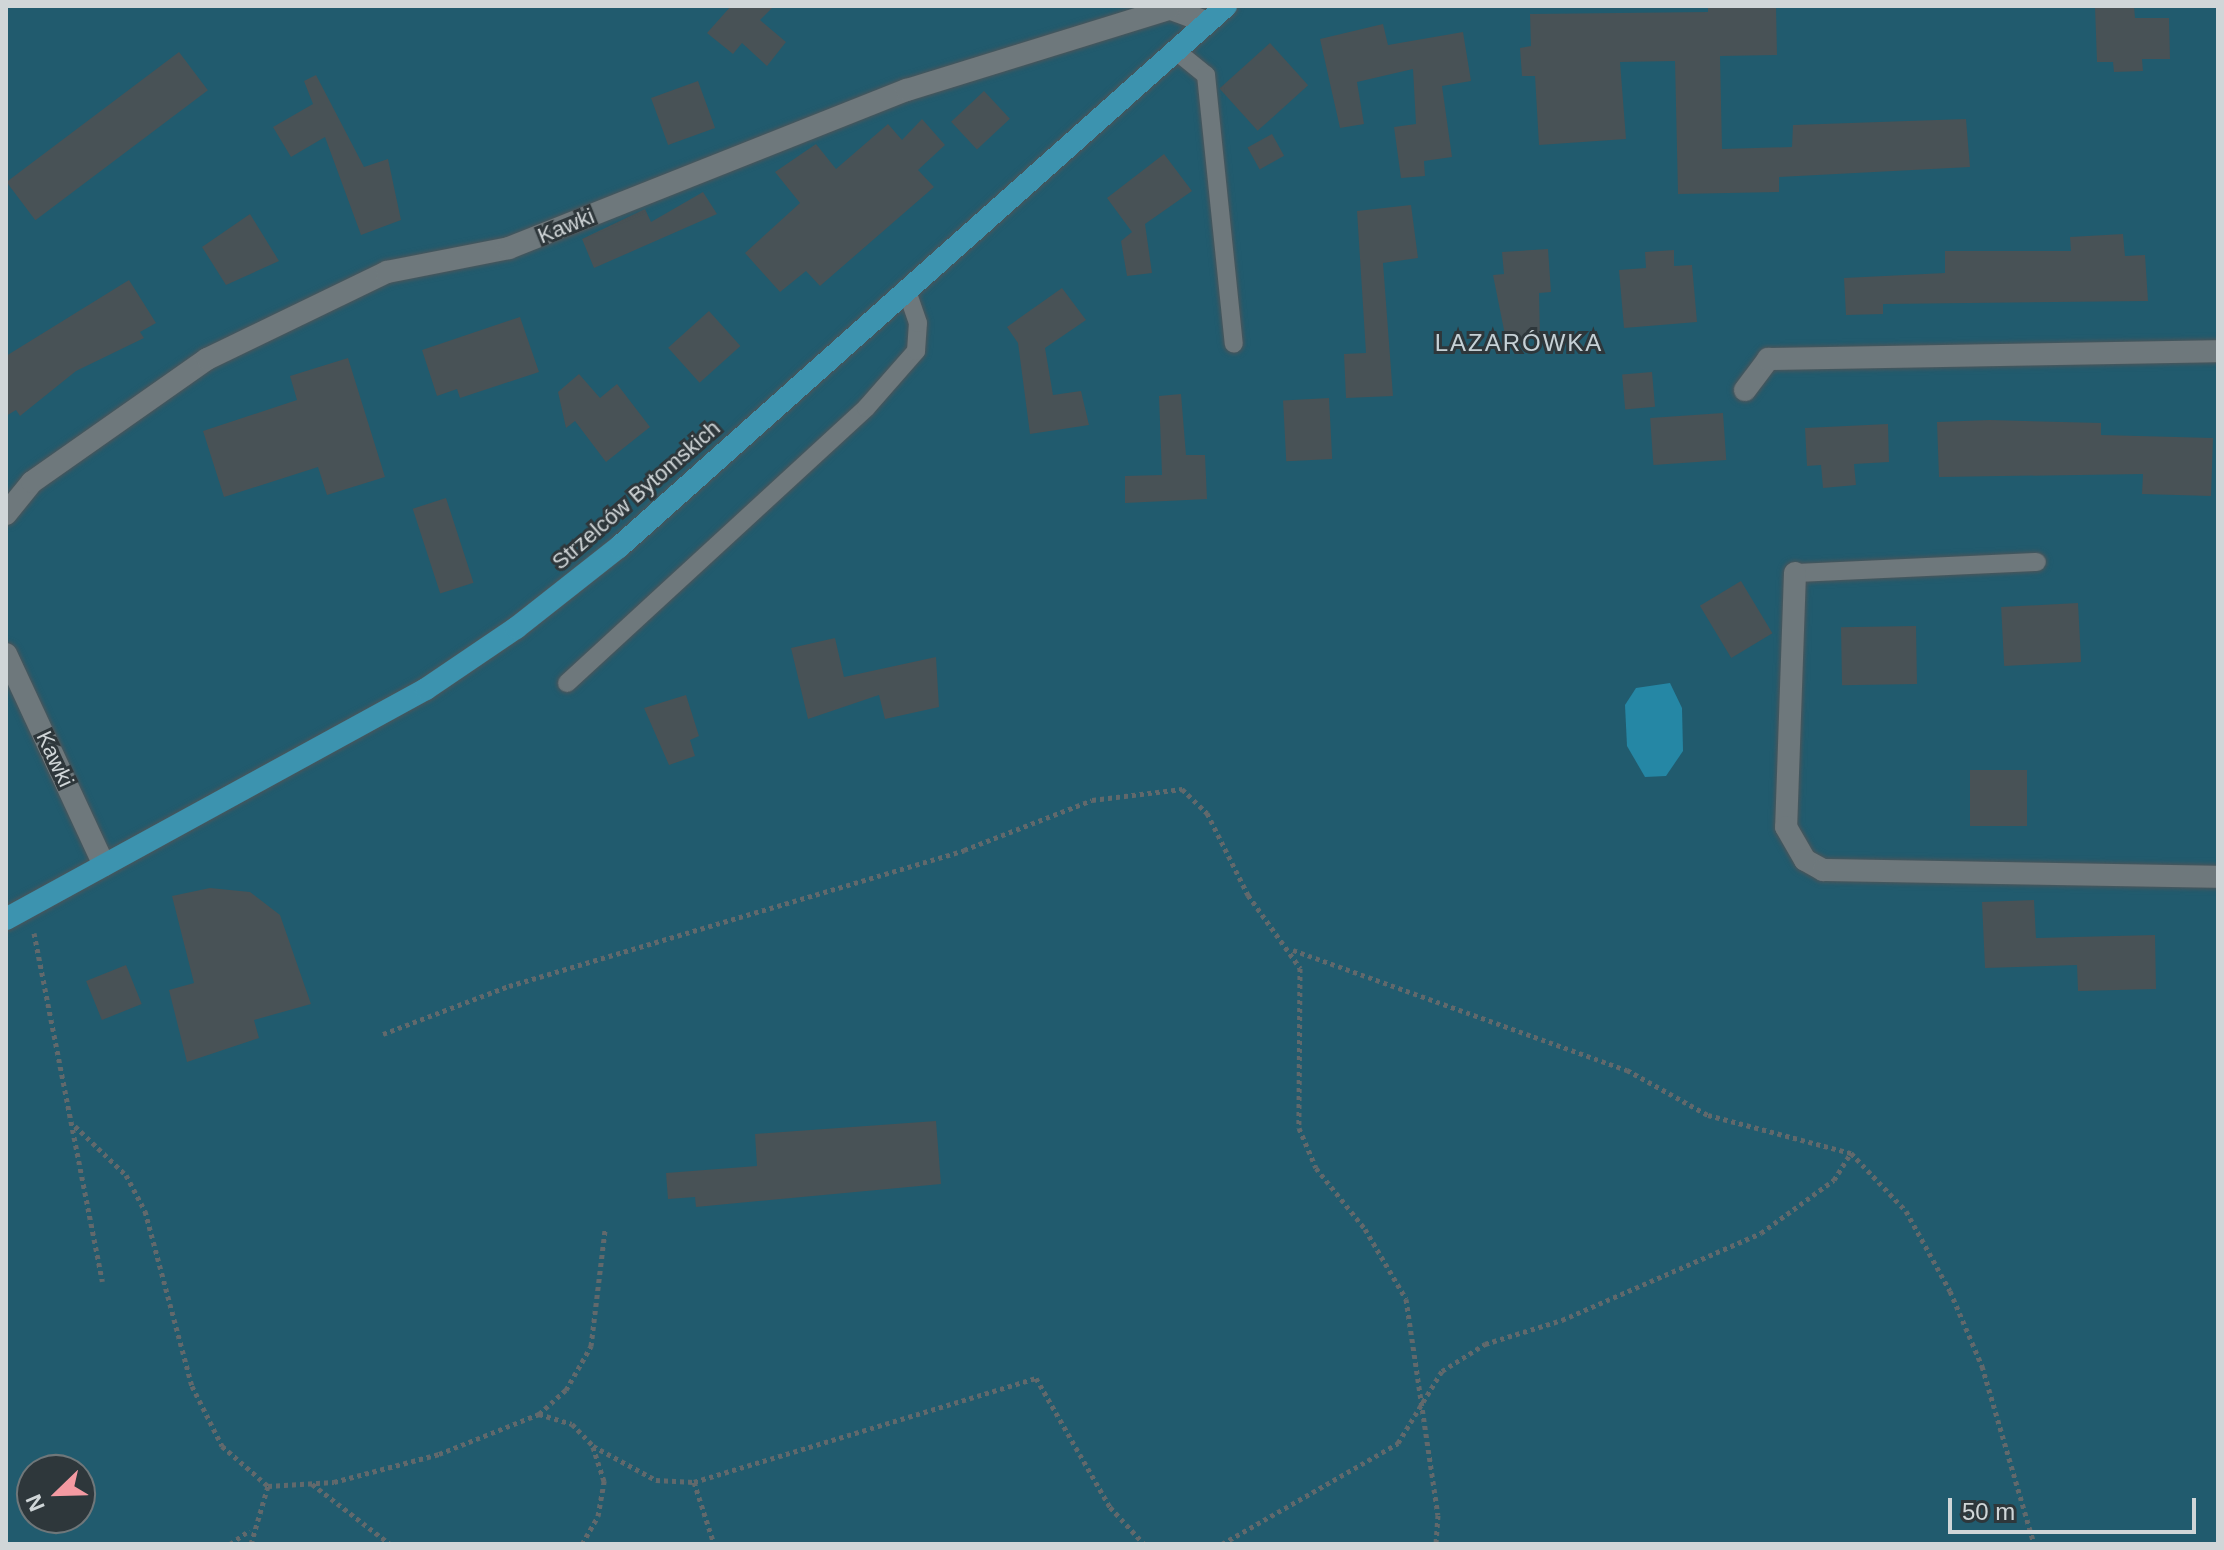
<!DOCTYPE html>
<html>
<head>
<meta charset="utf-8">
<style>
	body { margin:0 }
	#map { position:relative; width:2224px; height:1550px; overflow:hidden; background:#2e373b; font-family:Arial,sans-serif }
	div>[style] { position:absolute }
	.green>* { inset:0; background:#215b6e }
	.water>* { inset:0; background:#2587a5 }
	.building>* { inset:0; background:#485256; transform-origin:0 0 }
	.path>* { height:5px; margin-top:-2.5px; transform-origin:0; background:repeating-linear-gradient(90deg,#61696c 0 4px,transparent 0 8px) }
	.roads { filter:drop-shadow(0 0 2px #4e5559) drop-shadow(0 0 2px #4e5559) }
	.service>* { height:18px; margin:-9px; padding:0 9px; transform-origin:9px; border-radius:9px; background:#6e787c }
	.minor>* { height:22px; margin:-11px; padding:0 11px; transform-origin:11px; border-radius:11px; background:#6e787c }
	.trunk>* { height:22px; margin:-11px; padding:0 11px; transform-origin:11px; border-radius:11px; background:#3c93af }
	span { translate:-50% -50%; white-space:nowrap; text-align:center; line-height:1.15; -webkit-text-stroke:6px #2e373b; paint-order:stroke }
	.street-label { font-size:22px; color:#d0d6d8 }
	.neighbourhood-label { font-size:24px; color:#c6d1d6; letter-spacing:2px }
	.frame { position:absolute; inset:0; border:8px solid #d0d6d8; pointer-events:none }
	.north { position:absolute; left:16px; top:1454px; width:80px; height:80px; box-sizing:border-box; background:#2e373b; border:2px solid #6f777a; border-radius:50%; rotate:247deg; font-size:22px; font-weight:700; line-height:32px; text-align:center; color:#d0d6d8 }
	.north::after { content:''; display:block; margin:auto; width:28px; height:36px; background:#f49aa2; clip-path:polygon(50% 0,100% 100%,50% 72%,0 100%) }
	.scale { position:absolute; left:1948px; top:1498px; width:248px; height:36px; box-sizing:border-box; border:4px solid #d0d6d8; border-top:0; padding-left:10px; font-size:24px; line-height:28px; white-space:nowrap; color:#d0d6d8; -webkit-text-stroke:6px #2e373b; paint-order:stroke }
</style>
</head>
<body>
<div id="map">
	<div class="green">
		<i style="clip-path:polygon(evenodd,6px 6px,2218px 6px,2218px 1544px,6px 1544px,6px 6px,32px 1470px,80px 1470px,80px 1518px,32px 1518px,32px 1470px)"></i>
	</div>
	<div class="water">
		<i style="clip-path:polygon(1670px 683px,1682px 708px,1683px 751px,1666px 776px,1645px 777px,1627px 746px,1625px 705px,1636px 688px)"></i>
	</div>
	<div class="building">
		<i style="clip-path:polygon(731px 6px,774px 6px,760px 20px,786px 42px,767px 66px,742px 43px,733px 54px,707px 33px)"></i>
		<i style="clip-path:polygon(1708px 6px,1776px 6px,1777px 55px,1720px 56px,1722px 149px,1792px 147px,1793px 125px,1966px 119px,1970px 167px,1779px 177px,1779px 192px,1678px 194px,1675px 61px,1620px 62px,1626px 139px,1539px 145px,1535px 76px,1522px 76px,1520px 48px,1531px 46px,1530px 14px,1708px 12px)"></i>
		<i style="clip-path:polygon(2134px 6px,2135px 18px,2169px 18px,2170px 59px,2142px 59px,2143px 71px,2114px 72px,2113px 62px,2097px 62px,2095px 7px)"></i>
		<i style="clip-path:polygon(1383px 24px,1388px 45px,1463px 32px,1471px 81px,1442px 86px,1452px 157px,1424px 161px,1425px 176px,1401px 178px,1394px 127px,1416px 124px,1413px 69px,1357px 82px,1364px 124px,1340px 128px,1320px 39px)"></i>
		<i style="left:1270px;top:43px;width:57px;height:68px;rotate:48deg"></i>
		<i style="left:179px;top:52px;width:48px;height:216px;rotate:53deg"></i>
		<i style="clip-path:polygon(316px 75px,364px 167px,388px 159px,401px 220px,361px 235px,325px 137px,291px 157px,273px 127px,313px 104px,304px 81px)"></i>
		<i style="left:698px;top:81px;width:50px;height:50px;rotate:70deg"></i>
		<i style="left:984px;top:91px;width:38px;height:45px;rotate:47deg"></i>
		<i style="clip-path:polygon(922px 119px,945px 145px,918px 170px,934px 187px,820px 286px,806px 271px,780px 292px,745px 253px,800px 203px,775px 172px,816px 144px,836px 169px,888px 124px,902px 140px)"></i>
		<i style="left:1272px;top:134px;width:25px;height:28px;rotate:61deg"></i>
		<i style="clip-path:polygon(1164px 154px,1192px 191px,1145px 224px,1152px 273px,1127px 276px,1121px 241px,1132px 232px,1107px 198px)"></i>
		<i style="clip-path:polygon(703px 192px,717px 214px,594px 268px,582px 239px,645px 209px,651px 222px)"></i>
		<i style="clip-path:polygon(1411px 205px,1418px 258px,1383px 263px,1393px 396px,1346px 398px,1344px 354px,1366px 353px,1357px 211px)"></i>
		<i style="clip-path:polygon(250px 214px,279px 261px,226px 285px,202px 247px)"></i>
		<i style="clip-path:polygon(2123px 234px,2125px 256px,2145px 255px,2148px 301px,1883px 304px,1883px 314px,1846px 315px,1844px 278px,1945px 273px,1945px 251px,2071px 251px,2070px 237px)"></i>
		<i style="clip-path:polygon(1548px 249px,1551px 292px,1539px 293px,1540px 338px,1506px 340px,1493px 275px,1504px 274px,1502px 252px)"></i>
		<i style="clip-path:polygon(1674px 250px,1674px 266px,1692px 265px,1697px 322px,1624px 328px,1619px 270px,1646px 268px,1645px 252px)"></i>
		<i style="clip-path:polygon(129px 280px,156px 323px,140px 332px,144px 338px,76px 371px,20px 416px,16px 410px,6px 416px,6px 356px)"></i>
		<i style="clip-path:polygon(1062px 288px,1086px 320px,1045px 348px,1053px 395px,1081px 391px,1089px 425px,1030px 434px,1018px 343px,1007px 327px)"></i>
		<i style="left:709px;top:311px;width:47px;height:55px;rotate:48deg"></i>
		<i style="clip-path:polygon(520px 317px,539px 372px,460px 398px,457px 389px,437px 396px,422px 350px)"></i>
		<i style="clip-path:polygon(348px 358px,385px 477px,327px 495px,318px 467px,224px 497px,203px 431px,297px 400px,290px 376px)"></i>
		<i style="left:1652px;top:372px;width:35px;height:30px;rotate:85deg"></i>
		<i style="clip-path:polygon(579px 374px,600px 398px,617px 384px,650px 427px,606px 462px,575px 421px,566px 428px,558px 392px)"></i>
		<i style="clip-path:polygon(1181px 394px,1186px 455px,1205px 455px,1207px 499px,1125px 503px,1125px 476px,1162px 475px,1159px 396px)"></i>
		<i style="left:1329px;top:398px;width:61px;height:46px;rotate:87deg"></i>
		<i style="left:1723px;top:413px;width:47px;height:73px;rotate:86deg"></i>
		<i style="clip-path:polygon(1990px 420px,2101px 423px,2101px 435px,2213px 438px,2211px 496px,2142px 494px,2143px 474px,1939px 477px,1937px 422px)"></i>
		<i style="clip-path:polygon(1888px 424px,1889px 462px,1854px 464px,1856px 485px,1823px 488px,1821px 465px,1807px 466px,1805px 428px)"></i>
		<i style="left:446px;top:498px;width:89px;height:35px;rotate:72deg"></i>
		<i style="left:1741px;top:581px;width:61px;height:48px;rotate:59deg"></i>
		<i style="left:2078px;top:603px;width:59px;height:77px;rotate:87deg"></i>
		<i style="left:1916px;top:626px;width:58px;height:75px;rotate:89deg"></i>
		<i style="clip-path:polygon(835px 638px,844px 677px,936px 657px,939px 707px,885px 719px,879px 695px,808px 719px,791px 648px)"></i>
		<i style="clip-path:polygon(686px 695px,699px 736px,690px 740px,695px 756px,669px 765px,644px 708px)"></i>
		<i style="left:1970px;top:770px;width:57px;height:56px"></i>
		<i style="clip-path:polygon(210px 888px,250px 892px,280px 915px,311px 1004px,254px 1020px,259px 1038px,187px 1062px,169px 990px,194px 983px,172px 896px)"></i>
		<i style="clip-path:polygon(2034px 900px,2036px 938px,2155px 935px,2156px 989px,2078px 991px,2077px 965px,1985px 968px,1982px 902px)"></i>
		<i style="left:126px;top:965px;width:42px;height:43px;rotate:68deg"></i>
		<i style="clip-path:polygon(936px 1121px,941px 1184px,696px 1207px,695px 1197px,668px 1199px,666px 1173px,757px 1166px,755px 1134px)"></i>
	</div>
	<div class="path">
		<i style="left:34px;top:933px;width:355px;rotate:78.9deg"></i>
		<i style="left:1293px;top:950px;width:355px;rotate:19.8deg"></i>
		<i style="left:1627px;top:1070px;width:93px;rotate:29.1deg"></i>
		<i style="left:1708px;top:1115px;width:148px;rotate:14.9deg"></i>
		<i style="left:1851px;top:1153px;width:80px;rotate:46.5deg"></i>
		<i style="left:1906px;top:1211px;width:91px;rotate:61.2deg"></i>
		<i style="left:1950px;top:1291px;width:82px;rotate:66.9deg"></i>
		<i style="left:1982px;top:1366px;width:185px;rotate:73.7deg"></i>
		<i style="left:383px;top:1034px;width:135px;rotate:-20.9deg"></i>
		<i style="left:509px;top:986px;width:475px;rotate:-16.6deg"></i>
		<i style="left:964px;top:850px;width:137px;rotate:-21.3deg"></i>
		<i style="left:1092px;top:800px;width:91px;rotate:-7deg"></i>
		<i style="left:1182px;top:789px;width:35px;rotate:44deg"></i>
		<i style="left:1207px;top:813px;width:92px;rotate:63.4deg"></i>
		<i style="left:1248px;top:895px;width:90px;rotate:54.5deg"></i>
		<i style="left:1300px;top:968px;width:160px;rotate:90.4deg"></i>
		<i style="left:1299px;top:1128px;width:43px;rotate:67deg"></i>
		<i style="left:1316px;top:1168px;width:78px;rotate:51.2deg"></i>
		<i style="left:1365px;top:1229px;width:81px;rotate:59.6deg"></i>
		<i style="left:1406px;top:1299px;width:218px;rotate:81.6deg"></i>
		<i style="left:1438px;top:1515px;width:29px;rotate:94deg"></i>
		<i style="left:75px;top:1126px;width:71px;rotate:43.9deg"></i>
		<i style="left:126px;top:1175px;width:41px;rotate:62.2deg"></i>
		<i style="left:145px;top:1211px;width:181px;rotate:75deg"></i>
		<i style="left:192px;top:1386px;width:67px;rotate:63.4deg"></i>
		<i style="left:222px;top:1446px;width:61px;rotate:41deg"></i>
		<i style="left:268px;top:1486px;width:66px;rotate:-3.5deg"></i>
		<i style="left:334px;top:1482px;width:109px;rotate:-14.9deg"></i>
		<i style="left:439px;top:1454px;width:108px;rotate:-21.8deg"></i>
		<i style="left:539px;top:1414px;width:36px;rotate:-42deg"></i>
		<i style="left:566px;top:1390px;width:51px;rotate:-60.4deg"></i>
		<i style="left:591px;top:1346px;width:117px;rotate:-83.1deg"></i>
		<i style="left:539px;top:1414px;width:34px;rotate:17deg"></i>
		<i style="left:572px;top:1424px;width:30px;rotate:46deg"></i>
		<i style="left:593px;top:1446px;width:72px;rotate:28.4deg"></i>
		<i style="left:656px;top:1480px;width:38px;rotate:3deg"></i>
		<i style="left:694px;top:1482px;width:65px;rotate:72.1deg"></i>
		<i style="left:694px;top:1482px;width:357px;rotate:-16.9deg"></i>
		<i style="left:1036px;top:1378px;width:149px;rotate:60.2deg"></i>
		<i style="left:1110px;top:1507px;width:50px;rotate:47.4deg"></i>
		<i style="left:312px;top:1484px;width:98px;rotate:37.6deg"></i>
		<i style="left:230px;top:1544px;width:24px;rotate:-35deg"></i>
		<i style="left:251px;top:1544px;width:60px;rotate:-73.7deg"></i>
		<i style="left:582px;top:1544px;width:32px;rotate:-60deg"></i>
		<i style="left:598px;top:1516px;width:36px;rotate:-80deg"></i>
		<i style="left:604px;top:1481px;width:36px;rotate:-108deg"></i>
		<i style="left:1222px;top:1544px;width:203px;rotate:-29.8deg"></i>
		<i style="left:1398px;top:1443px;width:84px;rotate:-58.6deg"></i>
		<i style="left:1442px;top:1371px;width:51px;rotate:-32.1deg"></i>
		<i style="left:1485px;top:1344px;width:81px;rotate:-17.3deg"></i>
		<i style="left:1562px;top:1320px;width:217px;rotate:-23.6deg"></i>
		<i style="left:1761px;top:1233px;width:90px;rotate:-36deg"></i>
		<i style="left:1834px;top:1180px;width:32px;rotate:-58deg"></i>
	</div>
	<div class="roads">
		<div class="service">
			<i style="left:1175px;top:50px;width:40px;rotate:39deg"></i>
			<i style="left:1206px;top:75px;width:270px;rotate:84.1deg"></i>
			<i style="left:1795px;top:573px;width:242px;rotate:-2.6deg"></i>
			<i style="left:567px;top:683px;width:406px;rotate:-42.6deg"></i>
			<i style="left:866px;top:408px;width:76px;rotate:-48.7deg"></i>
			<i style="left:916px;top:351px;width:28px;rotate:-86deg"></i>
			<i style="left:918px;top:323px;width:36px;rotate:-109deg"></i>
		</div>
		<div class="minor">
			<i style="left:1163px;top:6px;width:46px;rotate:20.4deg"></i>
			<i style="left:1745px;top:390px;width:39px;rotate:-53deg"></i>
			<i style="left:1768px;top:359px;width:450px;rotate:-1deg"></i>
			<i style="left:6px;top:514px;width:41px;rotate:-50.9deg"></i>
			<i style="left:32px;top:482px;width:214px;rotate:-35.1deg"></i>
			<i style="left:207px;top:359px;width:200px;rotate:-25.8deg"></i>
			<i style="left:387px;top:272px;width:124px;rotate:-11.1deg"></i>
			<i style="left:509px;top:248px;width:428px;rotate:-21.7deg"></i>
			<i style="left:907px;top:90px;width:273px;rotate:-17.2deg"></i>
			<i style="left:1795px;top:573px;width:254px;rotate:92deg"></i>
			<i style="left:1786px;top:827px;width:38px;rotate:60deg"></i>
			<i style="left:1805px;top:860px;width:21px;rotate:29deg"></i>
			<i style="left:1823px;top:870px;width:395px;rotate:1deg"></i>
			<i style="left:6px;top:654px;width:233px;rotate:65.1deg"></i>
		</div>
		<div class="trunk">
			<i style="left:6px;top:919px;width:479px;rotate:-28.7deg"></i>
			<i style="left:426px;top:689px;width:109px;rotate:-34.1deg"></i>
			<i style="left:516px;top:628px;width:131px;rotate:-38.2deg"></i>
			<i style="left:619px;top:547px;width:813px;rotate:-41.71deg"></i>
		</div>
	</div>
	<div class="street-label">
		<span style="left:566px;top:226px;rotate:-22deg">Kawki</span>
		<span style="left:636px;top:495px;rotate:-41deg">Strzelców Bytomskich</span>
		<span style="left:55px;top:759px;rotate:65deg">Kawki</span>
	</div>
	<div class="neighbourhood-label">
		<span style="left:1519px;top:343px">LAZARÓWKA</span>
	</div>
	<div class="frame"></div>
	<div class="north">N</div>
	<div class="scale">50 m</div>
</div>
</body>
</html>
